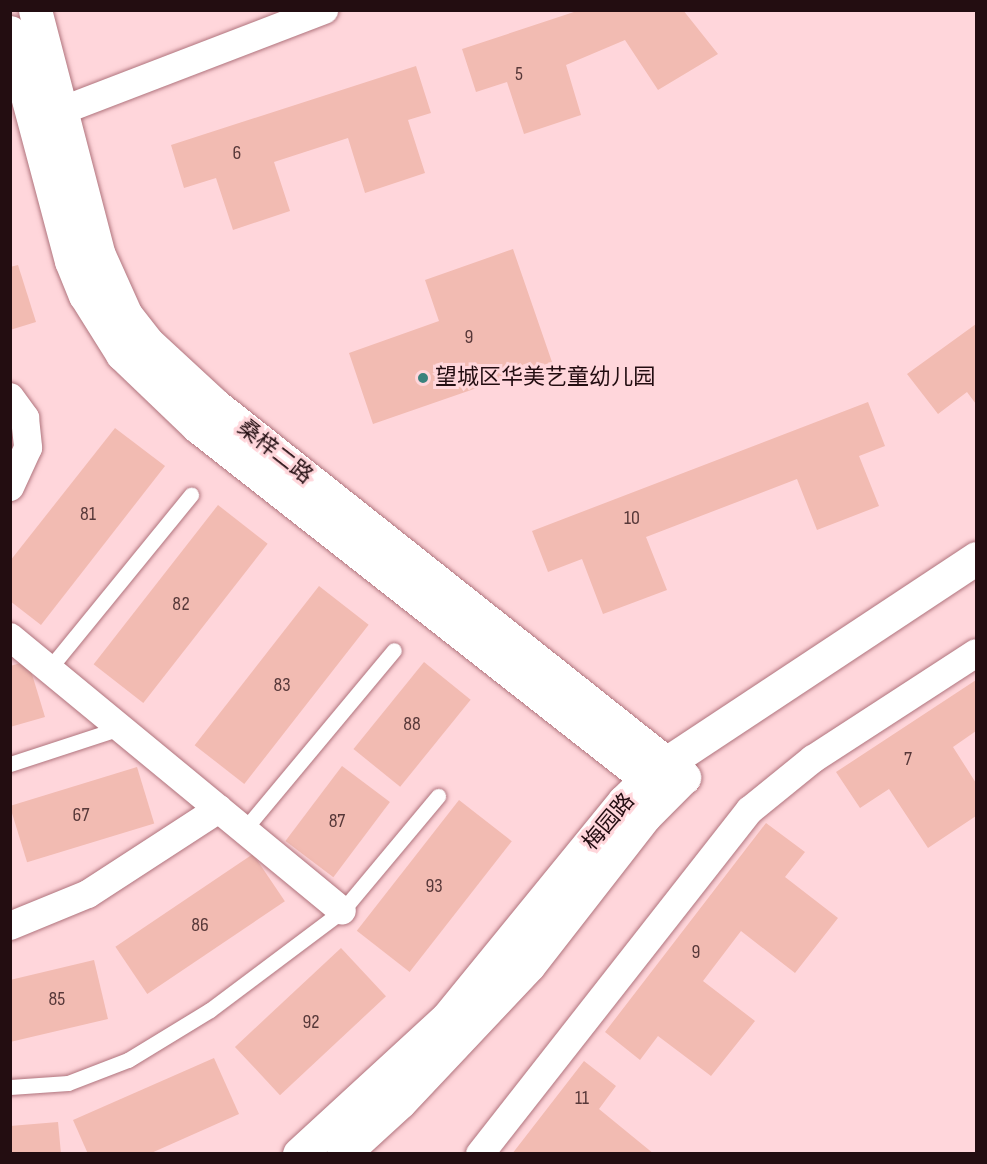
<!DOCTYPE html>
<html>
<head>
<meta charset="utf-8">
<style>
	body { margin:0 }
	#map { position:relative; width:987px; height:1164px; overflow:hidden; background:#ffd6db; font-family:"Sofia Sans Condensed","Noto Sans SC",sans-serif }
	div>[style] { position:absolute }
	.building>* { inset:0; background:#f2bbb2; transform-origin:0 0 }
	.roads { filter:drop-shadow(0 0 2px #b0747d) drop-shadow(0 0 2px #b0747d) }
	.service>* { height:15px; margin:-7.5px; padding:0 7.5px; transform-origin:7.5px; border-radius:7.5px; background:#fff }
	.minor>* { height:28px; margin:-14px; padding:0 14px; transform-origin:14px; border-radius:14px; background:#fff }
	.tertiary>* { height:33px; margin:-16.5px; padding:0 16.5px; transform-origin:16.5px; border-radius:16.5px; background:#fff }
	.dots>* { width:16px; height:16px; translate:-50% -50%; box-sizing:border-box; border:3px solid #ffd6db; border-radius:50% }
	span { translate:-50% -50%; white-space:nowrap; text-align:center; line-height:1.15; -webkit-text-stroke:6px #ffd6db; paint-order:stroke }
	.number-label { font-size:20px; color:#573839 }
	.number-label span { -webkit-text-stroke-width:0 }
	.poi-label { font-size:22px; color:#230d11 }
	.left { translate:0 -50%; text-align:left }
	.street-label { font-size:22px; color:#230d11 }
	.frame { position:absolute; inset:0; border:12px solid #230d11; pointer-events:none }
</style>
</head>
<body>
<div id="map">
	<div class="building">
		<i style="clip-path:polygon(580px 10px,683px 10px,718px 54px,658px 90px,625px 40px,566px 65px,581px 115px,524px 134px,507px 82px,476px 92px,462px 49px)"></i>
		<i style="clip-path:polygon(416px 66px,431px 113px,408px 120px,425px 173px,365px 193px,348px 138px,274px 162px,290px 211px,233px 230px,216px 178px,184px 188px,171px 145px)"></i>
		<i style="clip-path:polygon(513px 249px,552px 362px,373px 424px,349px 353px,439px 321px,425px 280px)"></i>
		<i style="clip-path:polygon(18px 265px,36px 322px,10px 330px,10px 267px)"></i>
		<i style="clip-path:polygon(976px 324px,976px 404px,967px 392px,938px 414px,907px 374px)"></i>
		<i style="clip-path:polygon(868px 402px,885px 446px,859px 456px,879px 506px,817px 530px,797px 479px,646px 537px,667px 590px,603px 614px,582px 559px,548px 572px,532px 531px)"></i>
		<i style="clip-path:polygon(115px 428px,165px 466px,41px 625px,10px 601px,10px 561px)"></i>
		<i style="left:218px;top:505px;width:63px;height:202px;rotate:38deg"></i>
		<i style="left:319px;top:586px;width:63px;height:202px;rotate:38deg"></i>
		<i style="clip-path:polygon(28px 661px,45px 717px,10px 727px,10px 666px)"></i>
		<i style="left:424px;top:662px;width:60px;height:112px;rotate:39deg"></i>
		<i style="clip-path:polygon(976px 680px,976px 731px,953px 747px,976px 783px,976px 816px,928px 848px,889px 789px,860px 808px,836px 772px)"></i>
		<i style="left:342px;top:766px;width:60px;height:94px;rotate:37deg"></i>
		<i style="left:137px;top:767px;width:59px;height:133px;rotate:73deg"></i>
		<i style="left:459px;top:800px;width:67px;height:166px;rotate:38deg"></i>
		<i style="clip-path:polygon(766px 823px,805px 852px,785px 877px,838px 918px,795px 973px,741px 931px,703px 981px,755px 1021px,711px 1076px,658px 1036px,640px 1060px,605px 1032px)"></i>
		<i style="left:253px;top:854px;width:57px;height:166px;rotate:56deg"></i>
		<i style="left:341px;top:948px;width:66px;height:145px;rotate:47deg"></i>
		<i style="clip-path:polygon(94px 960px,108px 1019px,10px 1042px,10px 980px)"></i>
		<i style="clip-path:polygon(214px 1058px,239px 1114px,149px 1154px,88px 1154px,73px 1120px)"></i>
		<i style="clip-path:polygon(584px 1061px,616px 1086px,599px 1109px,654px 1154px,512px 1154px)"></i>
		<i style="clip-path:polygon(58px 1122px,61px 1154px,10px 1154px,10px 1126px)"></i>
	</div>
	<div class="roads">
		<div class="service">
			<i style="left:49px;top:669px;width:225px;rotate:-50.8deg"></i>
			<i style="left:10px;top:764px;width:116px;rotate:-18.1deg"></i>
			<i style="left:244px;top:830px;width:234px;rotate:-50.2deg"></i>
			<i style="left:10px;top:1087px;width:58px;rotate:-3.9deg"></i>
			<i style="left:68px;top:1083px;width:64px;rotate:-21deg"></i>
			<i style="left:128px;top:1060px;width:96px;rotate:-31.4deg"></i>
			<i style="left:210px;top:1010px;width:165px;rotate:-36.9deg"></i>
			<i style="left:342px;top:911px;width:150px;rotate:-50.1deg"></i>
		</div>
		<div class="minor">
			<i style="left:61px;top:111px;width:282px;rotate:-21deg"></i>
			<i style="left:10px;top:397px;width:26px;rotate:54deg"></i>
			<i style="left:25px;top:418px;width:30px;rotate:84deg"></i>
			<i style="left:28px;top:448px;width:43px;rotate:114.8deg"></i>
			<i style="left:10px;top:637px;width:430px;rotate:39.5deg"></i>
			<i style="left:10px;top:926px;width:84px;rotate:-22.3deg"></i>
			<i style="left:88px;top:894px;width:156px;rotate:-33deg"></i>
			<i style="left:480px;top:1154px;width:437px;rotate:-51.9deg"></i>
			<i style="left:750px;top:810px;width:81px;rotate:-39deg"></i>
			<i style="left:813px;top:759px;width:194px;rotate:-33deg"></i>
		</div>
		<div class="tertiary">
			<i style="left:35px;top:10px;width:253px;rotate:75.4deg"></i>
			<i style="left:99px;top:255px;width:66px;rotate:65.8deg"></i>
			<i style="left:126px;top:315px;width:33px;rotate:52deg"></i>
			<i style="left:146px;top:341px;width:94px;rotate:42.8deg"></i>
			<i style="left:215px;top:405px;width:599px;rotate:38.42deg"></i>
			<i style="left:10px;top:32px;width:237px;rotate:75.1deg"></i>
			<i style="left:71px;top:261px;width:37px;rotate:68deg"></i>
			<i style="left:85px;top:295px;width:70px;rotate:57.9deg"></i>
			<i style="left:122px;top:354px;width:104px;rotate:43.8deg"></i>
			<i style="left:197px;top:426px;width:596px;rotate:38.12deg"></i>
			<i style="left:299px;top:1154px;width:201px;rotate:-42.6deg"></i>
			<i style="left:447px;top:1018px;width:280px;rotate:-50.8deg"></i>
			<i style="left:624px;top:801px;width:45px;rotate:-44.1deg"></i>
			<i style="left:656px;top:770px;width:384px;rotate:-33.5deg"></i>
			<i style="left:343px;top:1154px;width:77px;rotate:-42.4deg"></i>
			<i style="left:400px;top:1102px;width:188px;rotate:-46.7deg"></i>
			<i style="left:529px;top:965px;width:189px;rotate:-52.1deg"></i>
			<i style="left:645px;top:816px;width:51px;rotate:-45deg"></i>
		</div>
	</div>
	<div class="dots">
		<i style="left:423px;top:378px;background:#3a827d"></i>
	</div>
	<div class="number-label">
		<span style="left:519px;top:74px">5</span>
		<span style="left:237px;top:153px">6</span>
		<span style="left:469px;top:337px">9</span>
		<span style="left:88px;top:514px">81</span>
		<span style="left:632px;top:518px">10</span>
		<span style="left:181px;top:604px">82</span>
		<span style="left:282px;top:685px">83</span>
		<span style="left:412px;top:724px">88</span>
		<span style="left:908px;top:759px">7</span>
		<span style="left:81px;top:815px">67</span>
		<span style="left:337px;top:821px">87</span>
		<span style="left:434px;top:886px">93</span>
		<span style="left:200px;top:925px">86</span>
		<span style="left:696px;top:952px">9</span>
		<span style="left:57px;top:999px">85</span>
		<span style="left:311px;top:1022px">92</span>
		<span style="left:582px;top:1098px">11</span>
	</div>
	<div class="poi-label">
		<span class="left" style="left:435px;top:378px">望城区华美艺童幼儿园</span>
	</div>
	<div class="street-label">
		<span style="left:275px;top:452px;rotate:38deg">桑梓二路</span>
		<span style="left:609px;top:822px;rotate:-50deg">梅园路</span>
	</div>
	<div class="frame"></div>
</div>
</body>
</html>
